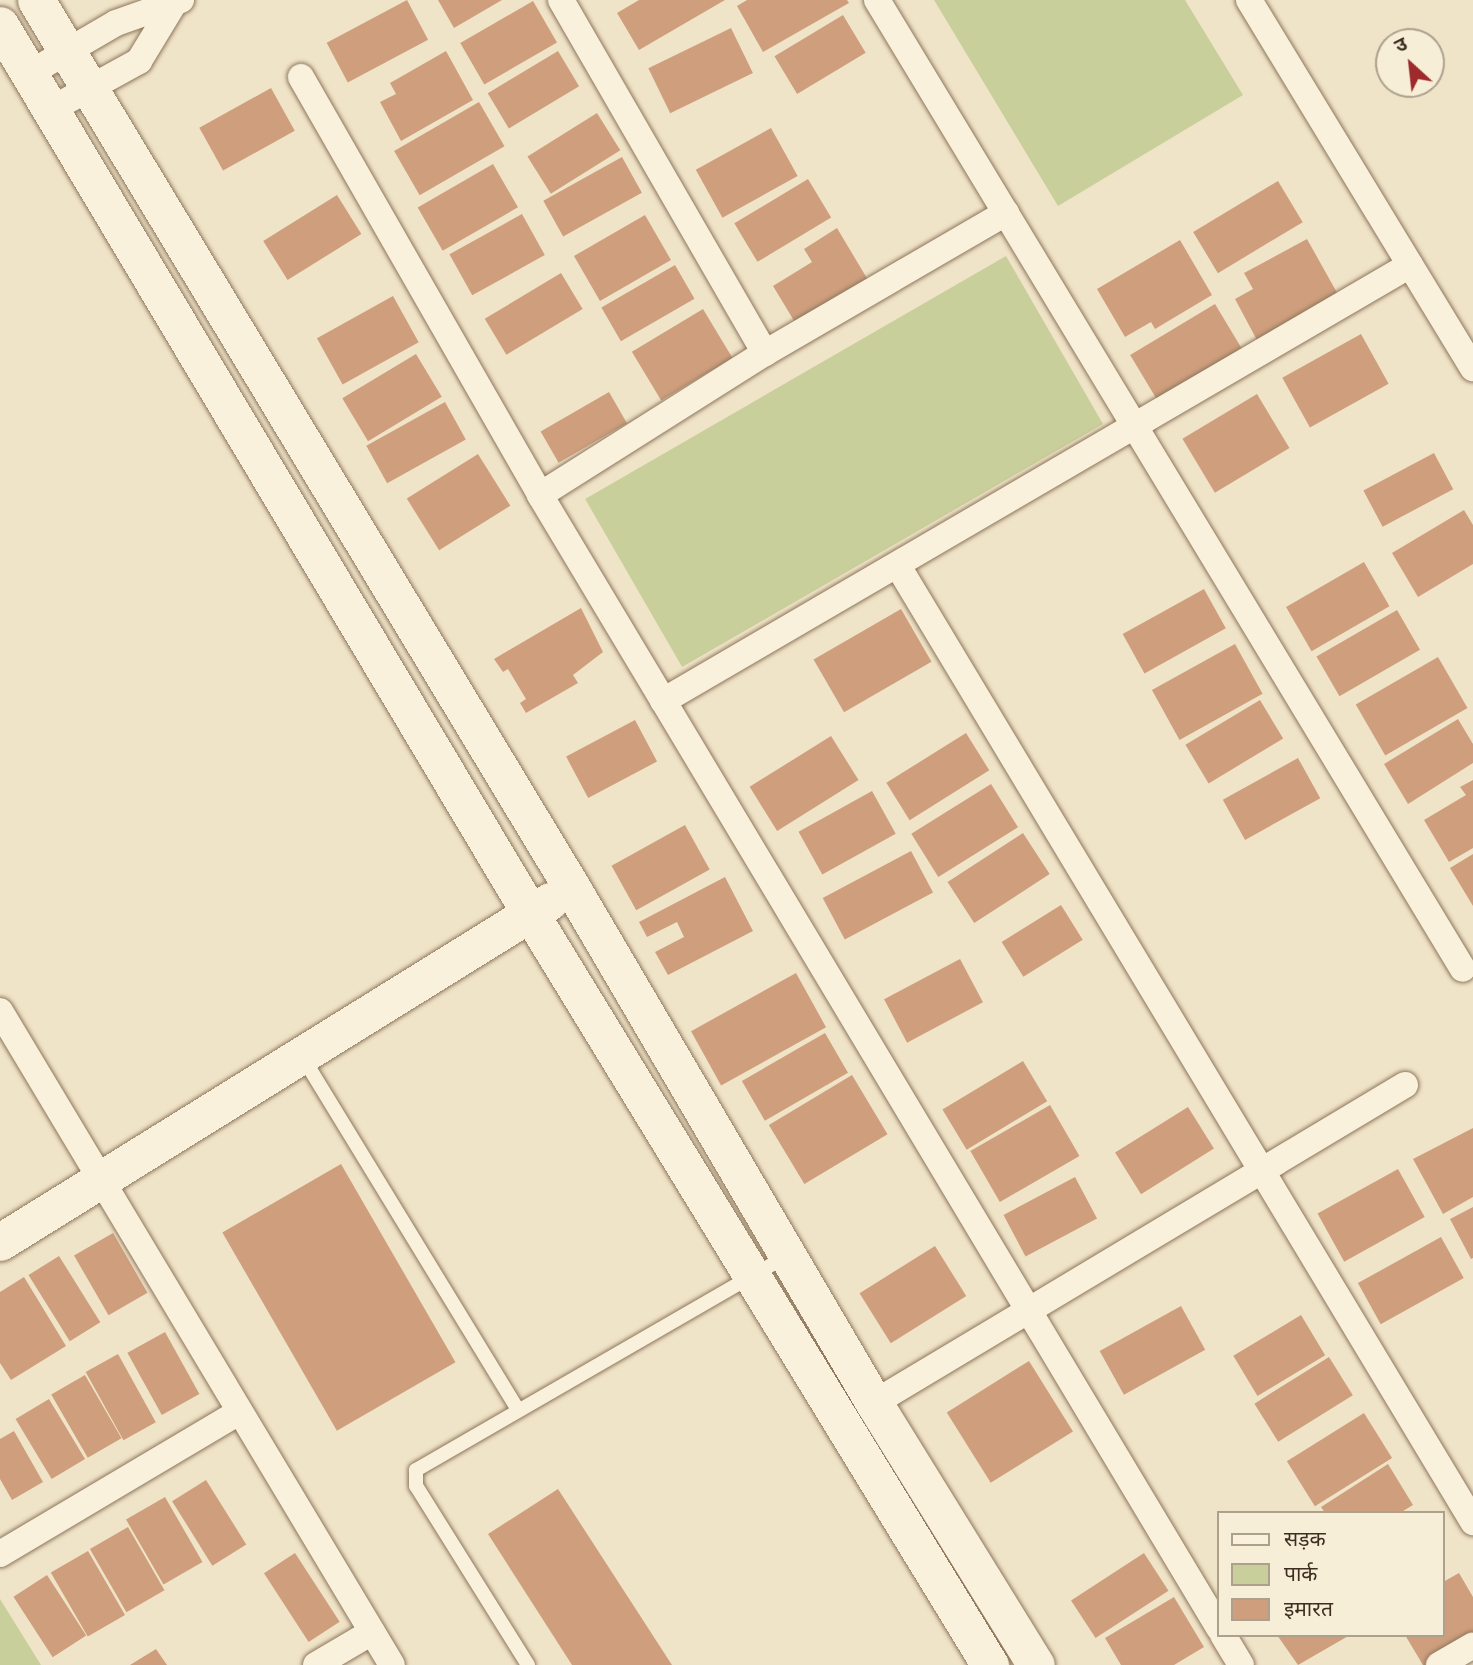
<!DOCTYPE html>
<html>
<head>
<meta charset="utf-8">
<style>
	body { margin:0 }
	#map { position:relative; width:1473px; height:1665px; overflow:hidden; background:#f0e4c8; font-family:Spectral,"Noto Sans Devanagari",serif }
	div>[style] { position:absolute }
	.green>* { inset:0; background:#c9cf9b; transform-origin:0 0 }
	.building>* { inset:0; background:#cf9f7d; transform-origin:0 0 }
	.roads { filter:drop-shadow(0 0 2px #8d765c) drop-shadow(0 0 2px #8d765c) }
	.lane>* { height:14px; margin:-7px; padding:0 7px; transform-origin:7px; border-radius:7px; background:#faf1dc }
	.street>* { height:26px; margin:-13px; padding:0 13px; transform-origin:13px; border-radius:13px; background:#faf1dc }
	.secondary>* { height:37px; margin:-18.5px; padding:0 18.5px; transform-origin:18.5px; border-radius:18.5px; background:#faf1dc }
	span { translate:-50% -50%; white-space:nowrap; text-align:center; line-height:1.15; -webkit-text-stroke:6px #f7eed8; paint-order:stroke }
	.legend { position:absolute; left:1217px; top:1511px; width:228px; height:126px; box-sizing:border-box; background:#f7eed8; border:2px solid #ada18e; margin:0; padding:9px 12px; list-style:none; font-size:21px; color:#3d2e20 }
	.legend li { display:flex; align-items:center; gap:14px; height:35px }
	.legend b { width:35px; border:2px solid #ada18e }
	.north { position:absolute; left:1375px; top:28px; width:70px; height:70px; box-sizing:border-box; background:#f7eed8; border:2px solid #ada18e; border-radius:50%; rotate:333deg; font-size:19px; font-weight:700; line-height:28px; text-align:center; color:#3d2e20 }
	.north::after { content:''; display:block; margin:auto; width:24px; height:32px; background:#9e2a2b; clip-path:polygon(50% 0,100% 100%,50% 72%,0 100%) }
</style>
</head>
<body>
<div id="map">
	<div class="green">
		<i style="clip-path:polygon(934px 0,1185px 0,1243px 95px,1058px 206px)"></i>
		<i style="left:1006px;top:256px;width:194px;height:486px;rotate:60deg"></i>
		<i style="clip-path:polygon(0 1599px,41px 1665px,0 1665px)"></i>
	</div>
	<div class="building">
		<i style="left:407px;top:0;width:45px;height:91px;rotate:62deg"></i>
		<i style="clip-path:polygon(438px 0,502px 0,454px 28px)"></i>
		<i style="clip-path:polygon(639px 0,725px 0,639px 50px,617px 13px)"></i>
		<i style="clip-path:polygon(747px 0,847px 0,849px 3px,763px 52px,737px 6px)"></i>
		<i style="left:533px;top:1px;width:48px;height:84px;rotate:60deg"></i>
		<i style="left:843px;top:15px;width:44px;height:80px;rotate:59deg"></i>
		<i style="left:731px;top:28px;width:50px;height:92px;rotate:64deg"></i>
		<i style="clip-path:polygon(446px 51px,473px 100px,401px 141px,380px 102px,396px 94px,390px 83px)"></i>
		<i style="left:558px;top:51px;width:41px;height:82px;rotate:59deg"></i>
		<i style="left:271px;top:88px;width:49px;height:82px;rotate:61deg"></i>
		<i style="left:479px;top:102px;width:51px;height:98px;rotate:60deg"></i>
		<i style="left:597px;top:113px;width:44px;height:82px;rotate:58deg"></i>
		<i style="left:771px;top:128px;width:55px;height:86px;rotate:61deg"></i>
		<i style="left:622px;top:157px;width:41px;height:90px;rotate:61deg"></i>
		<i style="left:493px;top:164px;width:50px;height:87px;rotate:60deg"></i>
		<i style="left:808px;top:179px;width:45px;height:86px;rotate:59deg"></i>
		<i style="left:1278px;top:181px;width:48px;height:99px;rotate:59deg"></i>
		<i style="left:337px;top:195px;width:46px;height:87px;rotate:58deg"></i>
		<i style="left:522px;top:214px;width:47px;height:83px;rotate:61deg"></i>
		<i style="left:645px;top:215px;width:52px;height:82px;rotate:60deg"></i>
		<i style="clip-path:polygon(837px 228px,868px 280px,796px 324px,773px 286px,812px 262px,804px 249px)"></i>
		<i style="clip-path:polygon(1307px 239px,1340px 298px,1258px 342px,1235px 299px,1253px 289px,1244px 273px)"></i>
		<i style="clip-path:polygon(1180px 240px,1212px 295px,1155px 329px,1151px 322px,1125px 337px,1097px 289px)"></i>
		<i style="left:675px;top:265px;width:39px;height:85px;rotate:60deg"></i>
		<i style="left:561px;top:273px;width:42px;height:89px;rotate:59deg"></i>
		<i style="left:393px;top:296px;width:53px;height:87px;rotate:61deg"></i>
		<i style="left:1215px;top:304px;width:56px;height:99px;rotate:59deg"></i>
		<i style="left:703px;top:309px;width:57px;height:83px;rotate:59deg"></i>
		<i style="left:1361px;top:334px;width:57px;height:90px;rotate:61deg"></i>
		<i style="left:416px;top:354px;width:50px;height:86px;rotate:59deg"></i>
		<i style="left:609px;top:392px;width:36px;height:79px;rotate:60deg"></i>
		<i style="left:1257px;top:394px;width:63px;height:87px;rotate:59deg"></i>
		<i style="left:445px;top:402px;width:43px;height:90px;rotate:61deg"></i>
		<i style="left:1434px;top:453px;width:41px;height:80px;rotate:62deg"></i>
		<i style="left:478px;top:454px;width:61px;height:84px;rotate:58deg"></i>
		<i style="clip-path:polygon(1464px 510px,1473px 525px,1473px 564px,1418px 597px,1392px 553px)"></i>
		<i style="left:1364px;top:562px;width:51px;height:90px;rotate:60deg"></i>
		<i style="left:1204px;top:589px;width:45px;height:93px;rotate:61deg"></i>
		<i style="clip-path:polygon(581px 608px,603px 652px,573px 675px,578px 683px,526px 713px,520px 703px,526px 699px,508px 669px,503px 672px,494px 659px)"></i>
		<i style="left:901px;top:609px;width:61px;height:101px;rotate:60deg"></i>
		<i style="left:1397px;top:610px;width:46px;height:93px;rotate:60deg"></i>
		<i style="left:1235px;top:644px;width:57px;height:95px;rotate:61deg"></i>
		<i style="left:1438px;top:657px;width:59px;height:95px;rotate:60deg"></i>
		<i style="left:1260px;top:700px;width:45px;height:87px;rotate:59deg"></i>
		<i style="clip-path:polygon(1458px 719px,1473px 744px,1473px 763px,1408px 804px,1384px 764px)"></i>
		<i style="left:635px;top:720px;width:47px;height:78px;rotate:62deg"></i>
		<i style="left:966px;top:733px;width:44px;height:94px;rotate:58deg"></i>
		<i style="left:831px;top:736px;width:52px;height:96px;rotate:58deg"></i>
		<i style="left:1298px;top:758px;width:46px;height:86px;rotate:61deg"></i>
		<i style="clip-path:polygon(1473px 780px,1473px 848px,1449px 862px,1424px 820px,1466px 795px,1460px 787px)"></i>
		<i style="left:991px;top:784px;width:51px;height:94px;rotate:58deg"></i>
		<i style="left:872px;top:791px;width:49px;height:84px;rotate:61deg"></i>
		<i style="left:685px;top:825px;width:51px;height:84px;rotate:61deg"></i>
		<i style="left:1023px;top:833px;width:49px;height:90px;rotate:57deg"></i>
		<i style="left:911px;top:851px;width:47px;height:100px;rotate:62deg"></i>
		<i style="clip-path:polygon(1473px 854px,1473px 906px,1450px 868px)"></i>
		<i style="clip-path:polygon(725px 877px,753px 931px,668px 975px,655px 952px,684px 937px,677px 922px,647px 937px,639px 922px)"></i>
		<i style="left:1061px;top:905px;width:41px;height:70px;rotate:58deg"></i>
		<i style="left:960px;top:959px;width:49px;height:86px;rotate:62deg"></i>
		<i style="left:796px;top:973px;width:62px;height:120px;rotate:61deg"></i>
		<i style="left:825px;top:1033px;width:46px;height:96px;rotate:60deg"></i>
		<i style="left:1023px;top:1061px;width:47px;height:94px;rotate:59deg"></i>
		<i style="left:852px;top:1075px;width:69px;height:97px;rotate:59deg"></i>
		<i style="left:1050px;top:1105px;width:59px;height:92px;rotate:60deg"></i>
		<i style="left:1188px;top:1107px;width:49px;height:86px;rotate:58deg"></i>
		<i style="clip-path:polygon(1473px 1128px,1473px 1197px,1443px 1214px,1413px 1159px)"></i>
		<i style="left:341px;top:1164px;width:229px;height:137px;rotate:60deg"></i>
		<i style="left:1398px;top:1169px;width:55px;height:92px;rotate:61deg"></i>
		<i style="left:1075px;top:1177px;width:47px;height:81px;rotate:62deg"></i>
		<i style="clip-path:polygon(1473px 1207px,1473px 1258px,1471px 1259px,1450px 1219px)"></i>
		<i style="left:113px;top:1233px;width:69px;height:45px;rotate:60deg"></i>
		<i style="left:1441px;top:1237px;width:47px;height:95px;rotate:61deg"></i>
		<i style="left:935px;top:1246px;width:59px;height:89px;rotate:58deg"></i>
		<i style="left:59px;top:1256px;width:78px;height:36px;rotate:58deg"></i>
		<i style="clip-path:polygon(24px 1277px,66px 1346px,11px 1380px,0 1363px,0 1292px)"></i>
		<i style="left:1181px;top:1306px;width:50px;height:93px;rotate:61deg"></i>
		<i style="left:1301px;top:1315px;width:47px;height:79px;rotate:59deg"></i>
		<i style="left:165px;top:1332px;width:71px;height:43px;rotate:61deg"></i>
		<i style="left:118px;top:1354px;width:78px;height:37px;rotate:61deg"></i>
		<i style="left:1329px;top:1357px;width:45px;height:88px;rotate:58deg"></i>
		<i style="left:1029px;top:1361px;width:83px;height:97px;rotate:58deg"></i>
		<i style="left:85px;top:1375px;width:73px;height:39px;rotate:60deg"></i>
		<i style="left:49px;top:1399px;width:70px;height:39px;rotate:59deg"></i>
		<i style="left:1364px;top:1413px;width:53px;height:91px;rotate:58deg"></i>
		<i style="clip-path:polygon(14px 1431px,43px 1482px,12px 1500px,0 1479px,0 1439px)"></i>
		<i style="clip-path:polygon(1388px 1464px,1413px 1505px,1400px 1513px,1325px 1513px,1321px 1507px)"></i>
		<i style="left:206px;top:1480px;width:76px;height:40px;rotate:58deg"></i>
		<i style="clip-path:polygon(558px 1489px,672px 1665px,572px 1665px,488px 1534px)"></i>
		<i style="left:165px;top:1497px;width:75px;height:45px;rotate:60deg"></i>
		<i style="left:128px;top:1527px;width:73px;height:44px;rotate:60deg"></i>
		<i style="left:88px;top:1551px;width:74px;height:43px;rotate:60deg"></i>
		<i style="left:295px;top:1553px;width:82px;height:37px;rotate:57deg"></i>
		<i style="left:1144px;top:1553px;width:45px;height:87px;rotate:57deg"></i>
		<i style="clip-path:polygon(1459px 1573px,1473px 1597px,1473px 1644px,1436px 1665px,1423px 1665px,1405px 1635px,1443px 1635px,1443px 1582px)"></i>
		<i style="left:47px;top:1575px;width:72px;height:40px;rotate:57deg"></i>
		<i style="clip-path:polygon(1174px 1597px,1204px 1647px,1174px 1665px,1121px 1665px,1105px 1638px)"></i>
		<i style="clip-path:polygon(1277px 1635px,1350px 1635px,1298px 1665px)"></i>
		<i style="clip-path:polygon(156px 1649px,167px 1665px,130px 1665px)"></i>
	</div>
	<div class="roads">
		<div class="lane">
			<i style="left:302px;top:1056px;width:415px;rotate:58.6deg"></i>
			<i style="left:528px;top:1665px;width:211px;rotate:-122deg"></i>
			<i style="left:416px;top:1486px;width:16px;rotate:-90deg"></i>
			<i style="left:416px;top:1470px;width:428px;rotate:-30deg"></i>
		</div>
		<div class="street">
			<i style="left:561px;top:0;width:408px;rotate:60deg"></i>
			<i style="left:877px;top:0;width:1132px;rotate:58.84deg"></i>
			<i style="left:1249px;top:0;width:431px;rotate:58.7deg"></i>
			<i style="left:30px;top:73px;width:99px;rotate:-30.2deg"></i>
			<i style="left:116px;top:23px;width:69px;rotate:-19.5deg"></i>
			<i style="left:301px;top:77px;width:482px;rotate:60.2deg"></i>
			<i style="left:540px;top:495px;width:1321px;rotate:59.07deg"></i>
			<i style="left:50px;top:110px;width:102px;rotate:-28.8deg"></i>
			<i style="left:139px;top:61px;width:66px;rotate:-58.7deg"></i>
			<i style="left:540px;top:495px;width:266px;rotate:-32.3deg"></i>
			<i style="left:765px;top:353px;width:279px;rotate:-30.2deg"></i>
			<i style="left:898px;top:566px;width:1116px;rotate:58.97deg"></i>
			<i style="left:663px;top:701px;width:865px;rotate:-30.27deg"></i>
			<i style="left:0;top:1011px;width:762px;rotate:59.06deg"></i>
			<i style="left:874px;top:1403px;width:619px;rotate:-30.92deg"></i>
			<i style="left:0;top:1554px;width:278px;rotate:-30.7deg"></i>
			<i style="left:1223px;top:1635px;width:35px;rotate:59deg"></i>
			<i style="left:316px;top:1665px;width:65px;rotate:-30.5deg"></i>
			<i style="left:1439px;top:1665px;width:39px;rotate:-30deg"></i>
		</div>
		<div class="secondary">
			<i style="left:36px;top:0;width:1037px;rotate:58.88deg"></i>
			<i style="left:572px;top:888px;width:597px;rotate:59.61deg"></i>
			<i style="left:874px;top:1403px;width:308px;rotate:58.3deg"></i>
			<i style="left:0;top:25px;width:1034px;rotate:59.17deg"></i>
			<i style="left:530px;top:913px;width:882px;rotate:58.55deg"></i>
			<i style="left:0;top:1242px;width:647px;rotate:-31.8deg"></i>
		</div>
	</div>
	<ul class="legend">
	<li><b style="height:9px;background:#faf1dc"></b>सड़क</li>
	<li><b style="height:19px;background:#c9cf9b"></b>पार्क</li>
	<li><b style="height:19px;background:#cf9f7d"></b>इमारत</li>
	</ul>
	<div class="north">उ</div>
</div>
</body>
</html>
